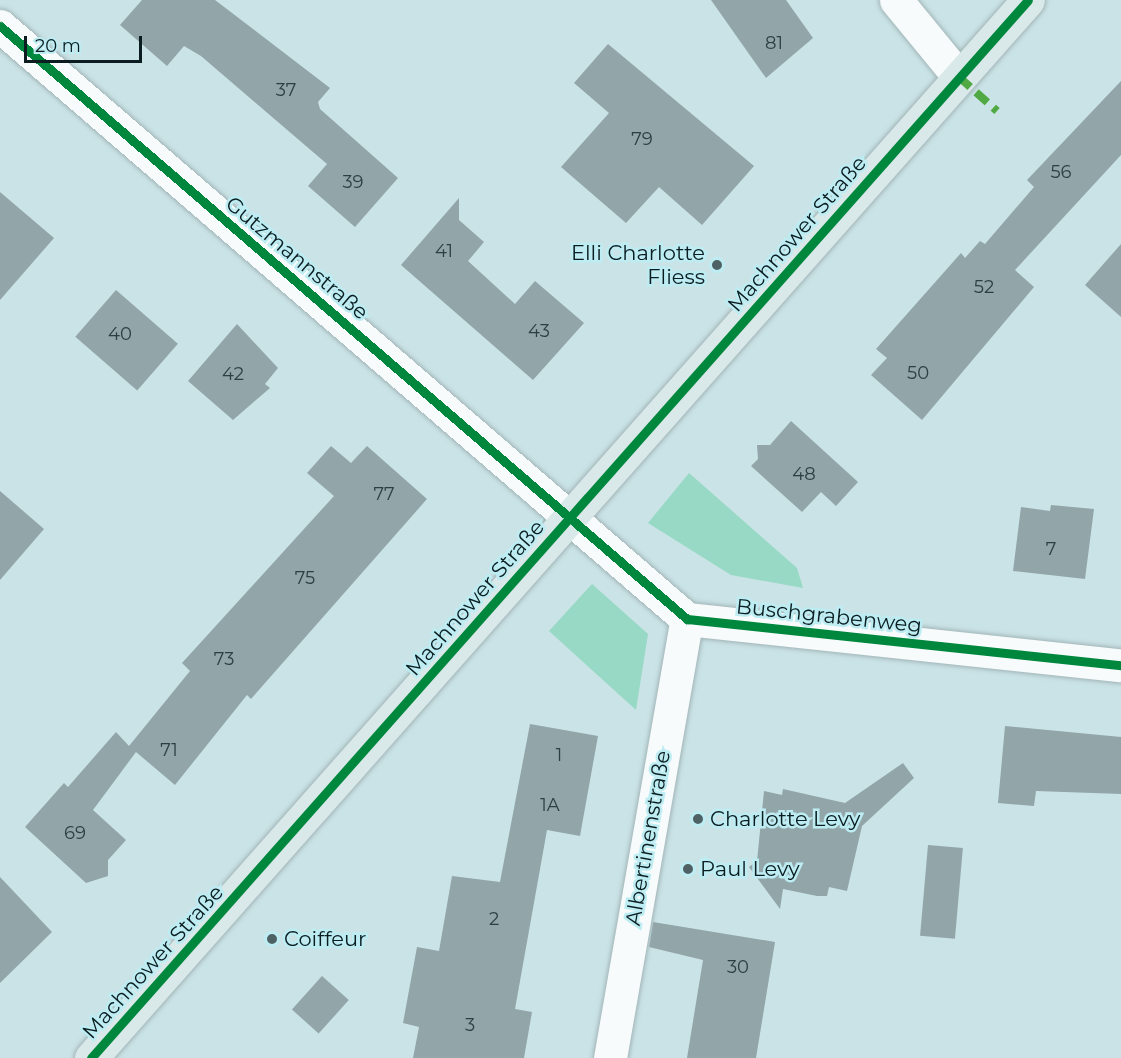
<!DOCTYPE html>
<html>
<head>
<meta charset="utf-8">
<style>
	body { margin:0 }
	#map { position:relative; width:1121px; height:1058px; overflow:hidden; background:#cae3e6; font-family:Montserrat,sans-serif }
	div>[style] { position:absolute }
	.green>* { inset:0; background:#97d9c4 }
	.building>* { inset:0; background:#92a5a9; transform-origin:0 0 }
	.roads { filter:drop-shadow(0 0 2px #a2b5b8) drop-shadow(0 0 2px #a2b5b8) }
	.minor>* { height:33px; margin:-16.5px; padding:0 16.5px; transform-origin:16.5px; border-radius:16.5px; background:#f7fbfb }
	.major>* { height:33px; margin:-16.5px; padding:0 16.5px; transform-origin:16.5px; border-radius:16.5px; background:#d9e8e8 }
	.quiet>* { height:8px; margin-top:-4px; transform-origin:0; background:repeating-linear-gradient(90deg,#50a943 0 15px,transparent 0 23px) }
	.cycleway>* { height:9px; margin:-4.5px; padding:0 4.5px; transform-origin:4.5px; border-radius:4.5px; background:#00873e }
	.dots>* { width:16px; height:16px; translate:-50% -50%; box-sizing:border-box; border:3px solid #bdedf3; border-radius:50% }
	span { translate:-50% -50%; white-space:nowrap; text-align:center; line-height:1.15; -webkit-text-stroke:5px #bdedf3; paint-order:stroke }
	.number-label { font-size:18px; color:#2d3f42 }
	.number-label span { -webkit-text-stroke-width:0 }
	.street-label { font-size:21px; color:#0b1d20 }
	.poi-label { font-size:21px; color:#0b1d20 }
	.right { translate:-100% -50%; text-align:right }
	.left { translate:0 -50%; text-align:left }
	.scale { position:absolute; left:24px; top:36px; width:118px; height:27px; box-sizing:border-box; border:3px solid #0b1d20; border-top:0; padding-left:8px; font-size:18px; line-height:21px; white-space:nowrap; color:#0b1d20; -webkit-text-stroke:4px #bdedf3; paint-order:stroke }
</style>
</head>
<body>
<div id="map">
	<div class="green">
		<i style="clip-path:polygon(689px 473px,797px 568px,803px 588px,731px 575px,648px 523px)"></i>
		<i style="clip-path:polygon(592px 584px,648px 634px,636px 710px,549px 631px)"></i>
	</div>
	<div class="building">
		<i style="clip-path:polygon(142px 0,215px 0,330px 88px,318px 102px,320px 109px,398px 178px,355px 227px,308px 186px,327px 164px,201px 56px,184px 46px,167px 66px,120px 25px)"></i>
		<i style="clip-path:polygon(711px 0,786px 0,813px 38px,766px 78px)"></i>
		<i style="clip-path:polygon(608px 44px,754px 166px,702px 225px,659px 187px,626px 223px,561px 167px,609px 113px,574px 83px)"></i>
		<i style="clip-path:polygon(1121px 81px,1121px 155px,1015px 270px,1034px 287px,922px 420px,871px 375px,887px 358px,876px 349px,961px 253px,965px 258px,980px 241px,985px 244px,1034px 187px,1027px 180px)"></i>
		<i style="clip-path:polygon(0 192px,54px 238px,0 300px)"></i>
		<i style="clip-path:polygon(459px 198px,459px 220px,484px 242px,468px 261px,515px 304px,535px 281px,584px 323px,533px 380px,401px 265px)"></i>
		<i style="clip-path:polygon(1121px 244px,1121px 317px,1085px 285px)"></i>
		<i style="left:116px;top:290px;width:82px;height:62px;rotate:41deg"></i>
		<i style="clip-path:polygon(237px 324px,278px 368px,265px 384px,270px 388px,233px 420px,188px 381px)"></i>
		<i style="clip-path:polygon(791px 421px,858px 482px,836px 506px,821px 492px,802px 512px,751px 466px,758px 459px,757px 445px,770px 445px)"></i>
		<i style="clip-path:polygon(331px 446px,351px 463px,367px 446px,427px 499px,251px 699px,247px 695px,175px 785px,136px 752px,93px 810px,126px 840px,108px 860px,108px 876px,86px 883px,25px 827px,64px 783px,68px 787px,116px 732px,129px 746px,190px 671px,182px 663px,334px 496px,307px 473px)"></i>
		<i style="clip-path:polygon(0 491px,44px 529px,0 580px)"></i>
		<i style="clip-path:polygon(1051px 505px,1094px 509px,1085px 579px,1013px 571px,1021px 507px,1050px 511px)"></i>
		<i style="clip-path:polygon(530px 724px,598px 736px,580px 836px,547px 830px,515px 1009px,532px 1012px,524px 1058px,413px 1058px,419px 1027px,403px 1023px,417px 947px,439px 951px,452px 876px,500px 882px)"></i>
		<i style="clip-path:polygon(1005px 726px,1121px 737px,1121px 794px,1036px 791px,1034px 806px,998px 803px)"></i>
		<i style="clip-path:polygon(903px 763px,914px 778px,862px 826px,847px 891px,829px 887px,827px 896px,817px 896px,783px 889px,780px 909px,749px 867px,757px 861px,764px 791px,782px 795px,783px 789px,845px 803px)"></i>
		<i style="left:928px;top:845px;width:35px;height:91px;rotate:5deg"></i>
		<i style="clip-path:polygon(0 877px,52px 932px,0 983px)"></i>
		<i style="clip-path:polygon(653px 922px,775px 942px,756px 1058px,687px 1058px,703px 960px,649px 947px)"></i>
		<i style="left:322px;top:976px;width:36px;height:45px;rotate:42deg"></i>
	</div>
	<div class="roads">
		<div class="minor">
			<i style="left:896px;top:0;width:99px;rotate:50.7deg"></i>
			<i style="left:0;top:26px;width:908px;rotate:40.8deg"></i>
			<i style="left:687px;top:619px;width:436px;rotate:6.1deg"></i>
			<i style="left:610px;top:1058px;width:446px;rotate:-80.1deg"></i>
		</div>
		<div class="major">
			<i style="left:91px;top:1058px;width:1413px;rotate:-48.47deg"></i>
		</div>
	</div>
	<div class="quiet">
		<i style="left:959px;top:77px;width:51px;rotate:41.8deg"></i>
	</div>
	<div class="cycleway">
		<i style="left:0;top:26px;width:908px;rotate:40.8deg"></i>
		<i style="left:687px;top:619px;width:436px;rotate:6.1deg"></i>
		<i style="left:91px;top:1058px;width:1413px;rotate:-48.47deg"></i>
	</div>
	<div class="dots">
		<i style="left:717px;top:265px;background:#4e6265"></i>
		<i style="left:698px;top:819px;background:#4e6265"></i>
		<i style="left:688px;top:869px;background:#4e6265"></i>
		<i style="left:272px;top:939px;background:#4e6265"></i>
	</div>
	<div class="number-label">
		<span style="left:774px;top:43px">81</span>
		<span style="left:286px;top:90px">37</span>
		<span style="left:642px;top:139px">79</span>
		<span style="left:1061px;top:172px">56</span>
		<span style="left:353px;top:182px">39</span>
		<span style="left:444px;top:251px">41</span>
		<span style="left:984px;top:287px">52</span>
		<span style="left:539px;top:331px">43</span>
		<span style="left:120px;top:334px">40</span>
		<span style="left:918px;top:373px">50</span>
		<span style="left:233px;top:374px">42</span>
		<span style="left:804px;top:474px">48</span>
		<span style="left:384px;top:494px">77</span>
		<span style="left:1051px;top:549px">7</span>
		<span style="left:305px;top:578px">75</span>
		<span style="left:224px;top:659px">73</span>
		<span style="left:169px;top:750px">71</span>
		<span style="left:559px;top:755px">1</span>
		<span style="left:550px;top:805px">1A</span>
		<span style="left:75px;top:833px">69</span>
		<span style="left:494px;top:919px">2</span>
		<span style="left:738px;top:967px">30</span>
		<span style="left:470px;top:1025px">3</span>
	</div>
	<div class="street-label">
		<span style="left:797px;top:234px;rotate:-49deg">Machnower Straße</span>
		<span style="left:297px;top:258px;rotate:40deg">Gutzmannstraße</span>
		<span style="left:475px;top:598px;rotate:-49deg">Machnower Straße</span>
		<span style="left:829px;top:616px;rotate:6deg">Buschgrabenweg</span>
		<span style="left:648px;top:838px;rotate:-80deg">Albertinenstraße</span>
		<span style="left:153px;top:962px;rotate:-48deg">Machnower Straße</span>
	</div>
	<div class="poi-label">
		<span class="right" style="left:705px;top:265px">Elli Charlotte<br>Fliess</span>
		<span class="left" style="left:710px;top:819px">Charlotte Levy</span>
		<span class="left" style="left:700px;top:869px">Paul Levy</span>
		<span class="left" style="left:284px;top:939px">Coiffeur</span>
	</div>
	<div class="scale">20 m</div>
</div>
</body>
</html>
